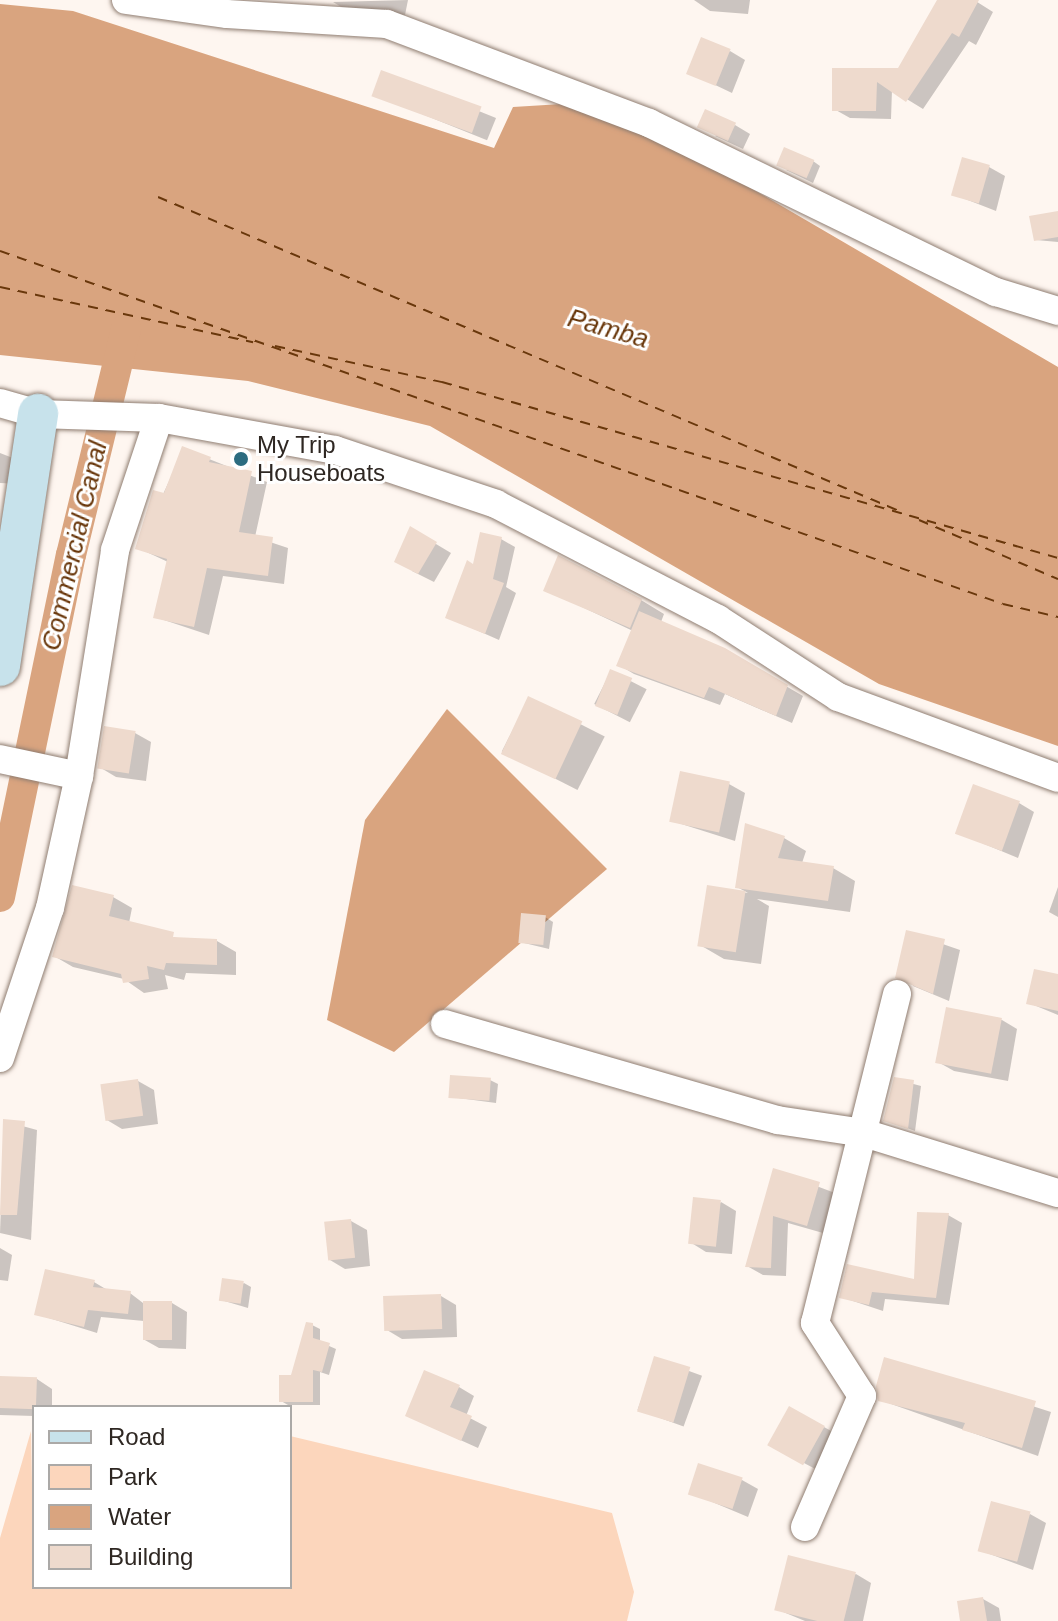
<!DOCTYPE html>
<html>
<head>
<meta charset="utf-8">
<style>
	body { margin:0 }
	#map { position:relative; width:1058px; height:1621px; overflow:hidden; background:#fef6f0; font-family:Arial,sans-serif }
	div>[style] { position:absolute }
	.green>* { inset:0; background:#fcd6bc }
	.water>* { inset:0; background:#d9a47f }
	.shadow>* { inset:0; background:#0003; transform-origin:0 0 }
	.canal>* { height:30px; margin:-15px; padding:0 15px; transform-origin:15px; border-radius:15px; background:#d9a47f }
	.ferry>* { height:2px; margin-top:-1px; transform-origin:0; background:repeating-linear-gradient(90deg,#69370b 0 10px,transparent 0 18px) }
	.building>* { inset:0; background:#eedacd; transform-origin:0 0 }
	.roads { filter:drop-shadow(0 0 2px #8f7d71) drop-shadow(0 0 2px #8f7d71) }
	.street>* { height:28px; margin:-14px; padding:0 14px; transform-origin:14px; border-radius:14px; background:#fff }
	.secondary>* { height:40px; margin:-20px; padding:0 20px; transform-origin:20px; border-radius:20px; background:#c7e2eb }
	.dots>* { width:22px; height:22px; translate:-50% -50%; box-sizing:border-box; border:4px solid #fff; border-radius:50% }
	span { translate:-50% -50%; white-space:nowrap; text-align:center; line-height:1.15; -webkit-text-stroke:6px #fff; paint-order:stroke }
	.poi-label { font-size:24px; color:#2e2722 }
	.left { translate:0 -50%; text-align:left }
	.water-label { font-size:26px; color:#69370b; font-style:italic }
	.legend { position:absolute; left:32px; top:1405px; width:260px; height:184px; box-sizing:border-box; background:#fff; border:2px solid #aba9a7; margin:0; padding:10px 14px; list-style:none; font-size:24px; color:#2e2722 }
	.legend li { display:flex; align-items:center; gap:16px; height:40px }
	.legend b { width:40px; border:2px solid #aba9a7 }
</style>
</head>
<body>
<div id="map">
	<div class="green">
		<i style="clip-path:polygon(31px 1431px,34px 1587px,290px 1587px,290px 1436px,612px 1513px,634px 1592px,627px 1621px,0 1621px,0 1538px)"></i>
	</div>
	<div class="water">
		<i style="clip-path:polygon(0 4px,73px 11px,494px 148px,513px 107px,562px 104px,694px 155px,1058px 367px,1058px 746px,879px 684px,430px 426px,248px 381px,0 355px)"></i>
		<i style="clip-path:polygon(447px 709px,607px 869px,394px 1052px,327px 1020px,365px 820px)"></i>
	</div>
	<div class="shadow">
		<i style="clip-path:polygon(408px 0,405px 15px,348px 11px,333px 2px)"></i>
		<i style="clip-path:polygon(694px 0,750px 0,748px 14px,710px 11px)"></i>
		<i style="clip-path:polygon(940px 0,974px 0,993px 12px,976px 45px,969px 41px,923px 109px,892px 90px,891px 119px,850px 118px,834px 109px,834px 70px,899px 70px)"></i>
		<i style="clip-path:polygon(730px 51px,745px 60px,732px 93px,690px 73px)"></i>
		<i style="left:382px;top:72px;width:123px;height:24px;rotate:22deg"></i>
		<i style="clip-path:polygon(735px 125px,750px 134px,743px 149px,715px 136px)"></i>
		<i style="clip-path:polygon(813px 161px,820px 166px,813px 183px,786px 170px)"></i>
		<i style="clip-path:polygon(989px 167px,1005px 176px,996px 211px,955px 195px)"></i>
		<i style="clip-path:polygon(1058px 213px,1058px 242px,1036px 240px)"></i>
		<i style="clip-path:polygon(184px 449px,267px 482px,255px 537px,288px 548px,284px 584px,223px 576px,209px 635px,155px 617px,168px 562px,138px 548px)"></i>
		<i style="clip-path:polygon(0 453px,23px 462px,21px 484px,0 483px)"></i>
		<i style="clip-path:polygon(411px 529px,451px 553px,434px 582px,412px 571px)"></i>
		<i style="clip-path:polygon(501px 539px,515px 547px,506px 587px,516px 593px,499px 640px,447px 617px,475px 567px)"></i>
		<i style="clip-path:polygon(546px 590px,641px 600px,664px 614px,661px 622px,724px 650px,803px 696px,792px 723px,725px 694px,720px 705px,634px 674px,619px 665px,633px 631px)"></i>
		<i style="left:611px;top:671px;width:40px;height:37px;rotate:27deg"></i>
		<i style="left:529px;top:698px;width:85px;height:60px;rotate:27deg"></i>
		<i style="clip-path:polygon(135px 733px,151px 742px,146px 781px,116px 777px,101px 768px)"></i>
		<i style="clip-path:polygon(729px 784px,745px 793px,735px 841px,672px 821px)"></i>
		<i style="clip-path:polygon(1019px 803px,1034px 812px,1018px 858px,958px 833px)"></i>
		<i style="clip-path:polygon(784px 838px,806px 851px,802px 863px,833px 868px,855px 881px,850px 912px,757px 899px,769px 906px,761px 964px,724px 959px,700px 945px,708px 887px,748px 893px,737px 887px)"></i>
		<i style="clip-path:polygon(1058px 887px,1058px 917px,1049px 912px)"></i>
		<i style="clip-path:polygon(113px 897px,132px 908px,129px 923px,183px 940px,217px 941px,236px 952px,236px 975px,186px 973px,184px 980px,165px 975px,168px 989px,144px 993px,124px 979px,73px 967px,54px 956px)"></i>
		<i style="clip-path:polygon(545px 917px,553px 922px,549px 949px,520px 942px)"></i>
		<i style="clip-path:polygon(908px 932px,960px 950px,949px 1001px,913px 986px)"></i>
		<i style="clip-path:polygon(1058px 976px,1058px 1015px,1029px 1003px)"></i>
		<i style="clip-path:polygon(948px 1009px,1002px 1020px,1017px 1029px,1008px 1081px,954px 1071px,938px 1062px)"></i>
		<i style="clip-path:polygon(895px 1079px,921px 1086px,915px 1131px,885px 1120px)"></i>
		<i style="clip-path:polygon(490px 1080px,498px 1084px,496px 1103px,451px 1097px)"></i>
		<i style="clip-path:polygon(138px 1081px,154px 1090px,158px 1124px,122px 1129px,107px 1120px)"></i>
		<i style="clip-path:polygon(4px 1121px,37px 1130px,31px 1240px,0 1233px)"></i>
		<i style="clip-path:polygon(774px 1170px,835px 1193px,823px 1233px,788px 1223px,786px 1276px,763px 1275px,747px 1266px)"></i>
		<i style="clip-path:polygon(721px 1202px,736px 1211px,732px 1254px,706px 1252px,690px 1242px)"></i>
		<i style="clip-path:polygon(948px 1215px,962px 1223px,949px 1305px,885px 1299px,883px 1311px,841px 1297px,916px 1281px)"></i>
		<i style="clip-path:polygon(351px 1221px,367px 1230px,370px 1266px,345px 1269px,330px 1260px)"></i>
		<i style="clip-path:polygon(0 1248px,12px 1255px,8px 1281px,0 1280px)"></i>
		<i style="clip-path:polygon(94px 1282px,109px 1291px,130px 1293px,143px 1303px,172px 1303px,187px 1312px,186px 1349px,159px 1348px,143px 1339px,144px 1321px,101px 1317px,97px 1333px,36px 1314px)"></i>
		<i style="clip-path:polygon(244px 1283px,251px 1287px,248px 1308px,221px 1300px)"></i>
		<i style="clip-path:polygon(441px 1296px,456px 1305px,457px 1337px,402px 1339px,387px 1330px)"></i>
		<i style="clip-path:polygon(312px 1325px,320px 1329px,320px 1342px,336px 1349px,329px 1375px,320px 1372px,320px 1405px,288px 1405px,281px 1401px)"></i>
		<i style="left:656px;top:1359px;width:49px;height:54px;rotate:20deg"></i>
		<i style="clip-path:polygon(885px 1359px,1051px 1412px,1038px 1456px,880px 1400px)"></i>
		<i style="clip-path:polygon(0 1378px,37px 1379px,52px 1389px,52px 1407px,34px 1407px,34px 1416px,0 1415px)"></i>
		<i style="clip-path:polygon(459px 1387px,474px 1396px,466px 1416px,487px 1427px,478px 1448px,407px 1416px)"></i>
		<i style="clip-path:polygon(824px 1427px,840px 1436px,821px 1472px,787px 1454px)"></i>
		<i style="clip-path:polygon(742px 1480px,758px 1489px,748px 1517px,691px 1493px)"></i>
		<i style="clip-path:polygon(1030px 1514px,1046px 1523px,1033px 1570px,979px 1550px)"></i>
		<i style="clip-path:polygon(856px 1574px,871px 1583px,863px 1621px,805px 1621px,776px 1609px)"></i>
		<i style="clip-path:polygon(983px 1599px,999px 1608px,1001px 1621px,962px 1621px)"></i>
	</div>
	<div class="canal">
		<i style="left:0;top:897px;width:349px;rotate:-78.3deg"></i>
		<i style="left:71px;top:555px;width:233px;rotate:-76.3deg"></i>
	</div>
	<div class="ferry">
		<i style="left:158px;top:197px;width:805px;rotate:22.96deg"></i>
		<i style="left:0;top:251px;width:1063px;rotate:19.39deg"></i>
		<i style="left:1003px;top:604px;width:57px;rotate:13.3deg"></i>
		<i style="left:0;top:287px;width:259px;rotate:12.3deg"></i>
		<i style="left:275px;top:346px;width:171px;rotate:12.2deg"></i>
		<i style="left:442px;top:382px;width:641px;rotate:15.95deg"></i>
		<i style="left:919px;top:520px;width:151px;rotate:23deg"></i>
	</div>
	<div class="building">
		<i style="clip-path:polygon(937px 0,979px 0,959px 37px,952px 33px,906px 102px,877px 82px,876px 111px,832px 111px,832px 68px,898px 68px)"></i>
		<i style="left:701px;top:37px;width:32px;height:40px;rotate:22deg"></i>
		<i style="left:381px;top:70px;width:107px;height:28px;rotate:20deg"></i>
		<i style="left:705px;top:109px;width:34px;height:20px;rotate:24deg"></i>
		<i style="left:784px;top:147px;width:33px;height:20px;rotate:23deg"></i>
		<i style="left:962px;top:157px;width:29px;height:40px;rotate:16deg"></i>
		<i style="clip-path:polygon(1058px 211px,1058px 237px,1034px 241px,1029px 216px)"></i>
		<i style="clip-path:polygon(182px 446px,211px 457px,209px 462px,252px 471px,239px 532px,273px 537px,268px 576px,207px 568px,194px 627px,153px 618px,167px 559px,135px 549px,153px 490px,164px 493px)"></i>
		<i style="clip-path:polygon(410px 526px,437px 542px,418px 574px,394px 562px)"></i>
		<i style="clip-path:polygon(480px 532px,502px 537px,493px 579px,504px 583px,485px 634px,445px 618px,467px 560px,473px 564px)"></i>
		<i style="clip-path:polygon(558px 555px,642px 599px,630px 628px,543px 591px)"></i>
		<i style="clip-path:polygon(639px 611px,725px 648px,788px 685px,776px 716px,709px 687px,704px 698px,616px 666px)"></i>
		<i style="left:610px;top:669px;width:24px;height:40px;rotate:22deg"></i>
		<i style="left:528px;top:696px;width:60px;height:64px;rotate:25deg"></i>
		<i style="left:104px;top:726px;width:32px;height:43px;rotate:9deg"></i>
		<i style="left:680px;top:771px;width:51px;height:52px;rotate:12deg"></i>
		<i style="left:973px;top:784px;width:50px;height:53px;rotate:20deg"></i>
		<i style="clip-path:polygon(745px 823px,785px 836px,778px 858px,834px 866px,828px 901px,735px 888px)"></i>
		<i style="clip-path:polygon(72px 885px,114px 895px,109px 916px,174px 932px,173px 937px,217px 939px,217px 965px,166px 963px,164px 970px,147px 966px,149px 979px,123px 983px,121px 974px,52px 957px)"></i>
		<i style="left:707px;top:885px;width:39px;height:62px;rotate:9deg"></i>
		<i style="left:521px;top:913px;width:25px;height:30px;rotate:5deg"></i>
		<i style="clip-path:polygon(906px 930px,945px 939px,933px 994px,895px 978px)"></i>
		<i style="clip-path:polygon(1034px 969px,1058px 974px,1058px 1011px,1026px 1004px)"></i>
		<i style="left:946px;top:1007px;width:57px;height:57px;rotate:11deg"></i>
		<i style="left:450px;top:1075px;width:41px;height:23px;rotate:4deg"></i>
		<i style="clip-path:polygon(894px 1077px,914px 1080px,908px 1129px,883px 1121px)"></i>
		<i style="left:138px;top:1079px;width:37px;height:38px;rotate:82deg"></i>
		<i style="clip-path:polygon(3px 1119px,25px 1121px,17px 1215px,0 1215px)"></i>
		<i style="clip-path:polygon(773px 1168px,820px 1182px,807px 1226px,773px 1216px,771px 1268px,745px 1267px)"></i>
		<i style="left:693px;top:1197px;width:28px;height:47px;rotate:6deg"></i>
		<i style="clip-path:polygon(917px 1212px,949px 1213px,936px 1298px,872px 1292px,869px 1305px,839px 1298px,847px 1264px,914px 1279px)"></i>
		<i style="left:351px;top:1219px;width:39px;height:27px;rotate:84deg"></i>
		<i style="clip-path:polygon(45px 1269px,95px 1280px,93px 1287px,131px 1291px,128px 1314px,88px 1310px,84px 1327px,34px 1315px)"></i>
		<i style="left:222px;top:1278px;width:22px;height:23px;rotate:8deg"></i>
		<i style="left:441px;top:1294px;width:35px;height:58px;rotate:88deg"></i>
		<i style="left:143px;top:1301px;width:29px;height:39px"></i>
		<i style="clip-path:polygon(306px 1322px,313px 1323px,313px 1338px,330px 1343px,322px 1372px,313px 1370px,313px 1402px,279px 1402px,279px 1375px,291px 1375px)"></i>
		<i style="left:654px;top:1356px;width:38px;height:58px;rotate:17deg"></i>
		<i style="clip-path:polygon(884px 1357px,1036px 1401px,1022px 1448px,962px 1430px,965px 1423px,878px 1401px,876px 1386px)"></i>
		<i style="clip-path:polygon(424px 1370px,460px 1385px,450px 1407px,472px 1416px,461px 1441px,405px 1416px)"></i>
		<i style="left:0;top:1376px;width:37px;height:32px;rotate:2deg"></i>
		<i style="left:789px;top:1406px;width:41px;height:45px;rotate:29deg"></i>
		<i style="left:698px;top:1463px;width:47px;height:33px;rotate:18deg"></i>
		<i style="left:991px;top:1501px;width:41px;height:52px;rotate:15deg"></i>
		<i style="left:788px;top:1555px;width:70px;height:57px;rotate:14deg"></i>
		<i style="clip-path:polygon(983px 1597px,987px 1621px,960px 1621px,957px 1601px)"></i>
	</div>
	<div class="roads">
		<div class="street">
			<i style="left:126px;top:0;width:102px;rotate:7.9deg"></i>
			<i style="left:227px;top:14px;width:160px;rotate:3.6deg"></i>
			<i style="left:387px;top:24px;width:280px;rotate:20.7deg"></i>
			<i style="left:649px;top:123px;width:386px;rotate:26deg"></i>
			<i style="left:996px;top:292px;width:65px;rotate:17deg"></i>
			<i style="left:0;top:403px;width:40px;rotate:16deg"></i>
			<i style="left:38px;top:414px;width:121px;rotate:1.9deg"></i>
			<i style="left:159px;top:418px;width:179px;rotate:10.3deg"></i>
			<i style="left:335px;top:450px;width:170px;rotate:18.5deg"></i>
			<i style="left:496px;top:504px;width:250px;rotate:27.4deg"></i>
			<i style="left:718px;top:619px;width:143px;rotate:33deg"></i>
			<i style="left:838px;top:697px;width:234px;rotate:20.2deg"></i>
			<i style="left:0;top:759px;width:81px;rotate:12.1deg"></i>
			<i style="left:445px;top:1024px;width:346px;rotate:16.1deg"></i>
			<i style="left:777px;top:1120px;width:88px;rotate:8.5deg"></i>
			<i style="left:864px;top:1133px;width:203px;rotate:17.2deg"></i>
			<i style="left:0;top:1058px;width:158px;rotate:-71.6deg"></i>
			<i style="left:50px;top:908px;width:135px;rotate:-77.6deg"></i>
			<i style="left:79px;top:776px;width:229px;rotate:-80.9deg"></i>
			<i style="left:115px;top:550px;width:139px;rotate:-71.6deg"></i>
			<i style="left:805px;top:1527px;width:143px;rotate:-66.5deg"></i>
			<i style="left:862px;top:1396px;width:87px;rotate:-122.8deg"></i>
			<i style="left:815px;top:1323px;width:339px;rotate:-76deg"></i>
		</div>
		<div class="secondary">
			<i style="left:0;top:666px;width:255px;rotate:-81.4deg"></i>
		</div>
	</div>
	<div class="dots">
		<i style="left:241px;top:459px;background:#2c6c80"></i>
	</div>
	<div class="poi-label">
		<span class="left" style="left:257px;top:459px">My Trip<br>Houseboats</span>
	</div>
	<div class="water-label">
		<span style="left:608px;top:329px;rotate:16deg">Pamba</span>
		<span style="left:75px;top:546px;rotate:-77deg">Commercial Canal</span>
	</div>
	<ul class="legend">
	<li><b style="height:10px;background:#c7e2eb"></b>Road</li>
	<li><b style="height:22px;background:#fcd6bc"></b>Park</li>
	<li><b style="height:22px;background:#d9a47f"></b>Water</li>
	<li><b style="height:22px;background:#eedacd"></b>Building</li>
	</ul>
</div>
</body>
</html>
